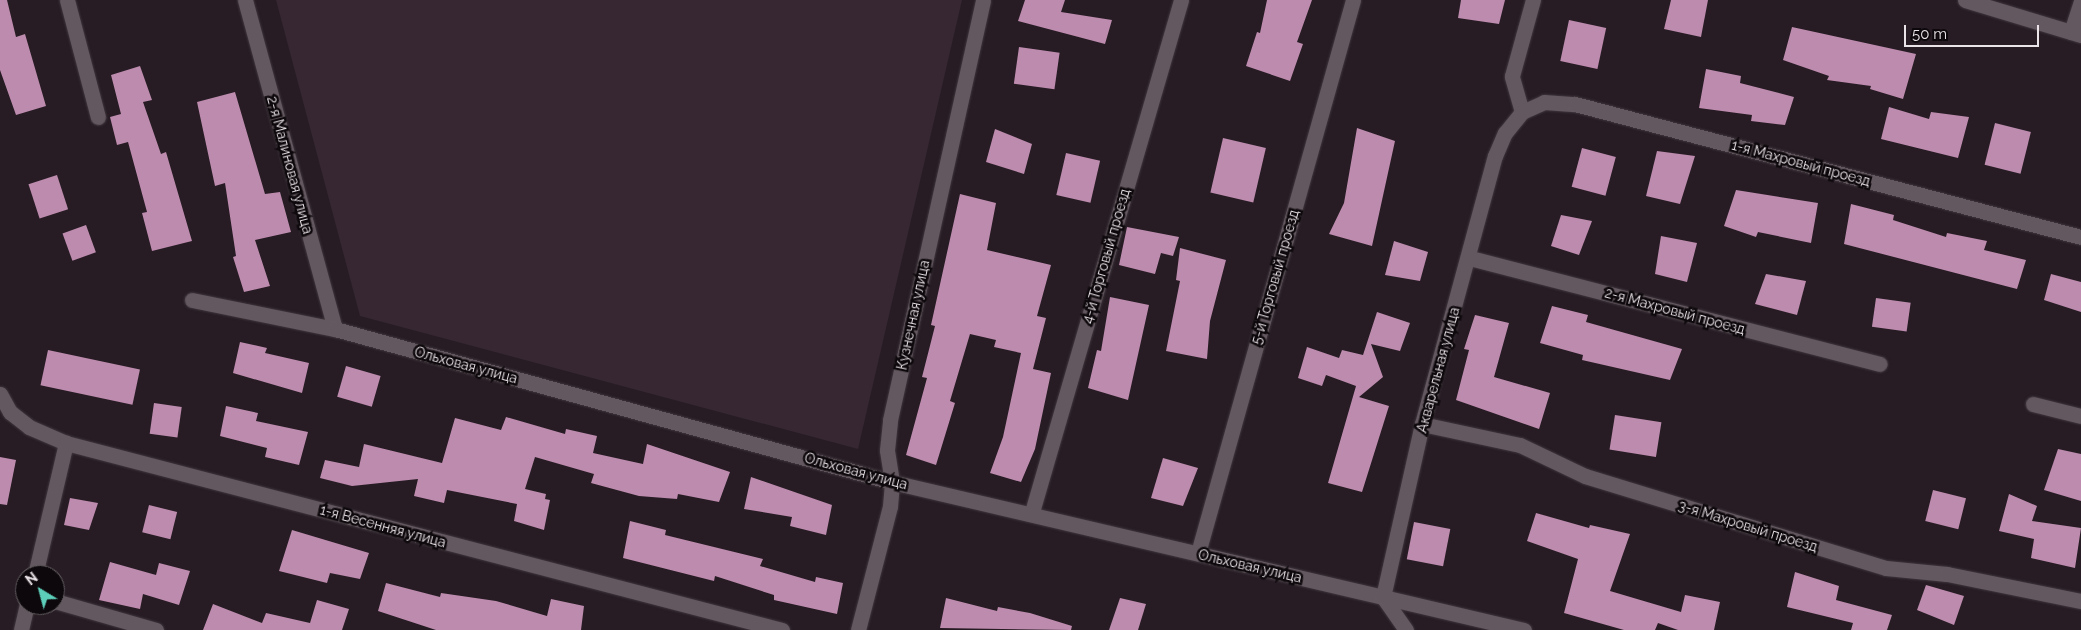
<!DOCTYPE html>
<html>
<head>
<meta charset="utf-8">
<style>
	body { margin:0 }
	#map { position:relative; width:2081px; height:630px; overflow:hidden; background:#271c24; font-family:Raleway,sans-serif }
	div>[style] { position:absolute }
	.built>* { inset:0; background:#362732 }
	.building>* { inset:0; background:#bd8bae; transform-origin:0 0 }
	.roads { filter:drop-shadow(0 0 1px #3f373d) drop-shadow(0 0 1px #3f373d) }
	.street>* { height:15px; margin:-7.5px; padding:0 7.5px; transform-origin:7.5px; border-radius:7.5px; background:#645860 }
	span { translate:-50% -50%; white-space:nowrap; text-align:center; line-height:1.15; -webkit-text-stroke:5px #0d080b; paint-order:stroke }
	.street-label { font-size:14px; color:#eae3e8 }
	.north { position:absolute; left:15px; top:565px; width:50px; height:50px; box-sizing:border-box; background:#0d080b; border:1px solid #656063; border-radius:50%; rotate:323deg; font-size:14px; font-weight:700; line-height:20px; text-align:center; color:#eae3e8 }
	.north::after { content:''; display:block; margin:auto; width:18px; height:22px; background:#5cceba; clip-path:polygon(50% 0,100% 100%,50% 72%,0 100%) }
	.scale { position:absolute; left:1904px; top:25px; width:135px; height:22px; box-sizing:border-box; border:2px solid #eae3e8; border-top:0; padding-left:6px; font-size:15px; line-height:18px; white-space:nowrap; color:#eae3e8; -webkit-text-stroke:4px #0d080b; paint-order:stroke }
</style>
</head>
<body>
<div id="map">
	<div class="built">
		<i style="clip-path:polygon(276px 0,962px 0,858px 449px,360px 316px)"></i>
	</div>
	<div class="building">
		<i style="clip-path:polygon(0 0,7px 0,16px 37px,25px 34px,46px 106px,16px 115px,0 70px)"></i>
		<i style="clip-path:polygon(1025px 0,1065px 0,1061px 12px,1112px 20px,1105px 44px,1018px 21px)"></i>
		<i style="clip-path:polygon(1267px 0,1312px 0,1297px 42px,1303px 44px,1290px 81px,1246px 66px,1257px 32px,1260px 33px)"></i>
		<i style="clip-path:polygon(1461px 0,1505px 0,1499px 24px,1458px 18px)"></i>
		<i style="clip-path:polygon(1671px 0,1708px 0,1701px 37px,1664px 29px)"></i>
		<i style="left:1569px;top:20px;width:38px;height:42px;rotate:12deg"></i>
		<i style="clip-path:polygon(1792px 27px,1916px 54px,1903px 99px,1870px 89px,1871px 86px,1827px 80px,1829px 76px,1783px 60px)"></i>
		<i style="left:1019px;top:47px;width:41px;height:37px;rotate:8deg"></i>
		<i style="clip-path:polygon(140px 66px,152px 100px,143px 102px,161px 154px,166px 152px,192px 241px,152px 251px,142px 213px,147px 212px,128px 142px,117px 145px,110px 117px,121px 114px,111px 75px)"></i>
		<i style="clip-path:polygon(1706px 69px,1741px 76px,1740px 83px,1794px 97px,1785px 125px,1751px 121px,1752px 115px,1699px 108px)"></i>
		<i style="clip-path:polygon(235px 92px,265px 194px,280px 192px,291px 232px,255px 240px,270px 286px,244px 292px,233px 257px,236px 256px,225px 183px,215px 186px,197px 102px)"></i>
		<i style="clip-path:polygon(1889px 107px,1929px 119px,1931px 112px,1969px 117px,1958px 158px,1881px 139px)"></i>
		<i style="left:1995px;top:123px;width:37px;height:43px;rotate:14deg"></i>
		<i style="clip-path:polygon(1357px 128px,1395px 141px,1372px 246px,1329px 234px,1344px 203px)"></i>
		<i style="clip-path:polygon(995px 129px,1032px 144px,1024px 174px,986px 162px)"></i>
		<i style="left:1223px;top:138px;width:44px;height:56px;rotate:13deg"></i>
		<i style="left:1582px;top:148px;width:35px;height:40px;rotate:15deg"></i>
		<i style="clip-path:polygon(1657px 151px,1695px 156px,1680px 204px,1646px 196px)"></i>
		<i style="left:1066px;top:153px;width:35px;height:43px;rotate:13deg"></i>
		<i style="left:57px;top:175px;width:36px;height:30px;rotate:72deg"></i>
		<i style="clip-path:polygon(1736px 190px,1818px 203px,1811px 243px,1758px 232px,1756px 237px,1724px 226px)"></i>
		<i style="clip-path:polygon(960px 194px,996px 203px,987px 250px,1051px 265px,1037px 316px,1046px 318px,1033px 369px,1051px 373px,1035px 449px,1021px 482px,990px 473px,1003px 437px,1021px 353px,994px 347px,996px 340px,970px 334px,950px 401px,955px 403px,936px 465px,906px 455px,927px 378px,922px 377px,935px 326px,931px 325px)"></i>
		<i style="clip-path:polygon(1851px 204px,1894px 215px,1893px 220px,1946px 237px,1947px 233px,1987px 241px,1984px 250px,2026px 260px,2017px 289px,1844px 244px)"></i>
		<i style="clip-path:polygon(1561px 215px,1592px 221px,1579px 255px,1551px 246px)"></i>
		<i style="left:86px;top:225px;width:29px;height:25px;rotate:70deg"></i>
		<i style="clip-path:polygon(1127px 227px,1179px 237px,1173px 256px,1161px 253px,1155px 274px,1119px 265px)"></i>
		<i style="clip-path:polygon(1661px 236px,1697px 243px,1687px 282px,1655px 274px)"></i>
		<i style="clip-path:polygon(1394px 241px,1428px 252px,1420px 281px,1385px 275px)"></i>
		<i style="clip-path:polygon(1180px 248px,1226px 260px,1210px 321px,1207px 359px,1166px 351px,1180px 281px,1176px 280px)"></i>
		<i style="clip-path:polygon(1766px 274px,1806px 281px,1797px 315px,1755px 304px)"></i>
		<i style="clip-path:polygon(2051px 274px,2081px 282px,2081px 312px,2044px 300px)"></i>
		<i style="clip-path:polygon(1110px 297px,1149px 305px,1128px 400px,1088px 388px,1097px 350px,1101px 351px)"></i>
		<i style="left:1876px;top:298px;width:35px;height:29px;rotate:8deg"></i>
		<i style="clip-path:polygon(1552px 306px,1588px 315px,1586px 322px,1682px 349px,1670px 380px,1582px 360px,1583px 355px,1540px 343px)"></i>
		<i style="clip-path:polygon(1377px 312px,1410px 323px,1400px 351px,1371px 344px,1383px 377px,1359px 397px,1389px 406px,1362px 492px,1328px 483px,1356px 386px,1326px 375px,1322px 386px,1298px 378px,1307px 347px,1339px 358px,1342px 350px,1363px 355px)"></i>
		<i style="clip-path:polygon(1475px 315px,1509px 323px,1494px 377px,1550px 393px,1539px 429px,1456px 400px,1469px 350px,1464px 349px)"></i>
		<i style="clip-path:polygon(240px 342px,267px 348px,265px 353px,309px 363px,302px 393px,233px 373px)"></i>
		<i style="left:48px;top:350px;width:94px;height:36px;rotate:12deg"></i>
		<i style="left:346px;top:366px;width:36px;height:32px;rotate:16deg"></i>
		<i style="left:154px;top:403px;width:28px;height:31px;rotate:8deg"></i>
		<i style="clip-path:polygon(226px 406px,258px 413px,256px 421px,308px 432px,299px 465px,265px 457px,267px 448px,220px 436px)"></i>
		<i style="left:1615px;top:415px;width:47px;height:35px;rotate:9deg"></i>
		<i style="clip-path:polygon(506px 417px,565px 434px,566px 429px,597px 436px,593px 453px,643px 464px,647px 444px,730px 472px,719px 502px,678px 494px,677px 499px,639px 496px,591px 483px,594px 474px,535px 457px,525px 489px,546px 494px,545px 499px,550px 500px,544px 530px,514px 521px,517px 504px,447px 490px,444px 503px,414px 496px,418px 479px,352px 486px,320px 478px,325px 460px,359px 467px,364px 444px,442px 463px,455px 418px,501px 430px)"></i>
		<i style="clip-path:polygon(2058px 449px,2081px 454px,2081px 501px,2044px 490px)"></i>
		<i style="clip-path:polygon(0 457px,16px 460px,7px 505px,0 504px)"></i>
		<i style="clip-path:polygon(1163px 458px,1198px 468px,1183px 506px,1151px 498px)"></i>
		<i style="clip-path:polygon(751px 477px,832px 505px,826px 535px,790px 526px,792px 517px,744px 509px)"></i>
		<i style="left:1933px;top:490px;width:34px;height:32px;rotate:14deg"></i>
		<i style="clip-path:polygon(2009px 494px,2037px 506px,2032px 521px,2081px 528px,2075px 568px,2031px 558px,2034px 539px,1999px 531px)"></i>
		<i style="clip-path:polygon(70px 498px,98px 503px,89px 530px,64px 525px)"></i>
		<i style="left:149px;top:505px;width:29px;height:28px;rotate:14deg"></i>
		<i style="clip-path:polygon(1536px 513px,1589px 528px,1590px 525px,1630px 534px,1610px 591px,1681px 612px,1685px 595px,1720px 602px,1714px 630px,1678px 630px,1658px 623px,1655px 630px,1624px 630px,1564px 613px,1578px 559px,1527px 541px)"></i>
		<i style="clip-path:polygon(630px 521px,666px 530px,665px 535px,763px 559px,760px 566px,815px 582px,816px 577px,843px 583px,837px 614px,774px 600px,774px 595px,715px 576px,714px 581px,623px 558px)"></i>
		<i style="left:1414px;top:522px;width:37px;height:38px;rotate:11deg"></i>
		<i style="clip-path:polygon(292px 530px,369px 553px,360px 579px,330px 573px,327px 583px,279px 571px)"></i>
		<i style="clip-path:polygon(110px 562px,156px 575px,159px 563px,190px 571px,179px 605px,143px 594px,140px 609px,99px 600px)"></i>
		<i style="clip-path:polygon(1795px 572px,1839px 586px,1836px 600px,1892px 615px,1887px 630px,1851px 630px,1853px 623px,1787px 607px)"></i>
		<i style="clip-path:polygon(386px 583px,440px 597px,441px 593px,496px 601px,547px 616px,551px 599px,584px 606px,581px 630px,436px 630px,378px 611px)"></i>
		<i style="clip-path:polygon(1926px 585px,1964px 596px,1954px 625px,1917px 610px)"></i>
		<i style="clip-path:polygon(946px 598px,997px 611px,998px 607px,1030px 613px,1072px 626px,1071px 630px,940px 628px)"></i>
		<i style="clip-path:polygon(1120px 598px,1146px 604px,1138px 630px,1109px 630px)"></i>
		<i style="clip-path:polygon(317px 600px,349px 609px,342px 630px,203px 630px,213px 604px,262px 623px,266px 613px,310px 623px)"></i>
	</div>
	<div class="roads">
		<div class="street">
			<i style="left:67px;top:0;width:121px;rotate:75.2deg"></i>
			<i style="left:245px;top:0;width:341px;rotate:74.7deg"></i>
			<i style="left:1965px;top:0;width:121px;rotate:16.8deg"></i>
			<i style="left:2071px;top:32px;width:32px;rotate:-72deg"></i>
			<i style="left:1522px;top:112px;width:37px;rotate:-106deg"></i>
			<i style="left:1512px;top:76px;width:79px;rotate:-74.6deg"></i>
			<i style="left:1470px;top:258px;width:423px;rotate:14.5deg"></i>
			<i style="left:192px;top:300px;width:146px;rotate:11.5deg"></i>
			<i style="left:335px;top:329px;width:578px;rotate:15.36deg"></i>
			<i style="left:892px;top:482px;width:649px;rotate:13.18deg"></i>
			<i style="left:0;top:394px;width:21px;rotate:61deg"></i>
			<i style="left:10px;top:412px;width:24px;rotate:38deg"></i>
			<i style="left:29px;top:427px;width:40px;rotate:23.4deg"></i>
			<i style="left:66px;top:443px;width:740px;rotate:14.64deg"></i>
			<i style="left:2033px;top:404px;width:49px;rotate:14deg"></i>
			<i style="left:1422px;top:424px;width:100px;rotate:12.1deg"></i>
			<i style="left:1520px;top:445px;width:72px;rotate:25.5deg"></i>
			<i style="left:1585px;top:476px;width:315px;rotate:17deg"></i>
			<i style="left:1886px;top:568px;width:61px;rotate:5.6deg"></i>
			<i style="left:1947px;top:574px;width:137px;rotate:11.4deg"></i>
			<i style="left:1032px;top:512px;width:533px;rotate:-73.77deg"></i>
			<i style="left:1198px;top:553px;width:574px;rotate:-74.34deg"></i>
			<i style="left:35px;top:575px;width:136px;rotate:-76.8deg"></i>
			<i style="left:55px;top:601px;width:105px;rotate:16deg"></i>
			<i style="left:21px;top:630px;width:26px;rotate:-77deg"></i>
			<i style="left:858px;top:630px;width:128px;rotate:-75.5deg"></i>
			<i style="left:890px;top:506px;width:24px;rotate:-85deg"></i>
			<i style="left:892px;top:482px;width:32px;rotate:-99deg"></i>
			<i style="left:887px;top:450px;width:30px;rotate:-84deg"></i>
			<i style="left:890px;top:420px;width:430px;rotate:-77.5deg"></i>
			<i style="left:1406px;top:630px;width:40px;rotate:-124.9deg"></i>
			<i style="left:1383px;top:597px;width:177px;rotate:-77.3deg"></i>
			<i style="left:1422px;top:424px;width:278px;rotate:-74.8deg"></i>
			<i style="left:1495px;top:156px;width:25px;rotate:-67deg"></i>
			<i style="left:1505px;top:133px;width:27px;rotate:-51deg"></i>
			<i style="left:1522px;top:112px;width:24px;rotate:-24deg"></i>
			<i style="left:1544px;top:102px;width:31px;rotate:4deg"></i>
			<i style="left:1575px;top:104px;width:523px;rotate:14.73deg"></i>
		</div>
	</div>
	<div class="street-label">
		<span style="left:1801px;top:163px;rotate:15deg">1-я Махровый проезд</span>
		<span style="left:290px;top:165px;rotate:75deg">2-я Малиновая улица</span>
		<span style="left:1106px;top:256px;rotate:-74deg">4-й Торговый проезд</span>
		<span style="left:1275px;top:277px;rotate:-74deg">5-й Торговый проезд</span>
		<span style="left:1675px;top:311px;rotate:15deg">2-я Махровый проезд</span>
		<span style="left:913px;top:315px;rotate:-78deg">Кузнечная улица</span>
		<span style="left:466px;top:365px;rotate:15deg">Ольховая улица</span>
		<span style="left:1438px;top:370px;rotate:-75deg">Акварельная улица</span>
		<span style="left:856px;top:471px;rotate:15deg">Ольховая улица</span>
		<span style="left:383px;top:526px;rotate:15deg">1-я Весенняя улица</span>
		<span style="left:1748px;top:526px;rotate:17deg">3-я Махровый проезд</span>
		<span style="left:1250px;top:566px;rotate:13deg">Ольховая улица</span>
	</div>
	<div class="north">N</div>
	<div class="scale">50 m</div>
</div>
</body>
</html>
